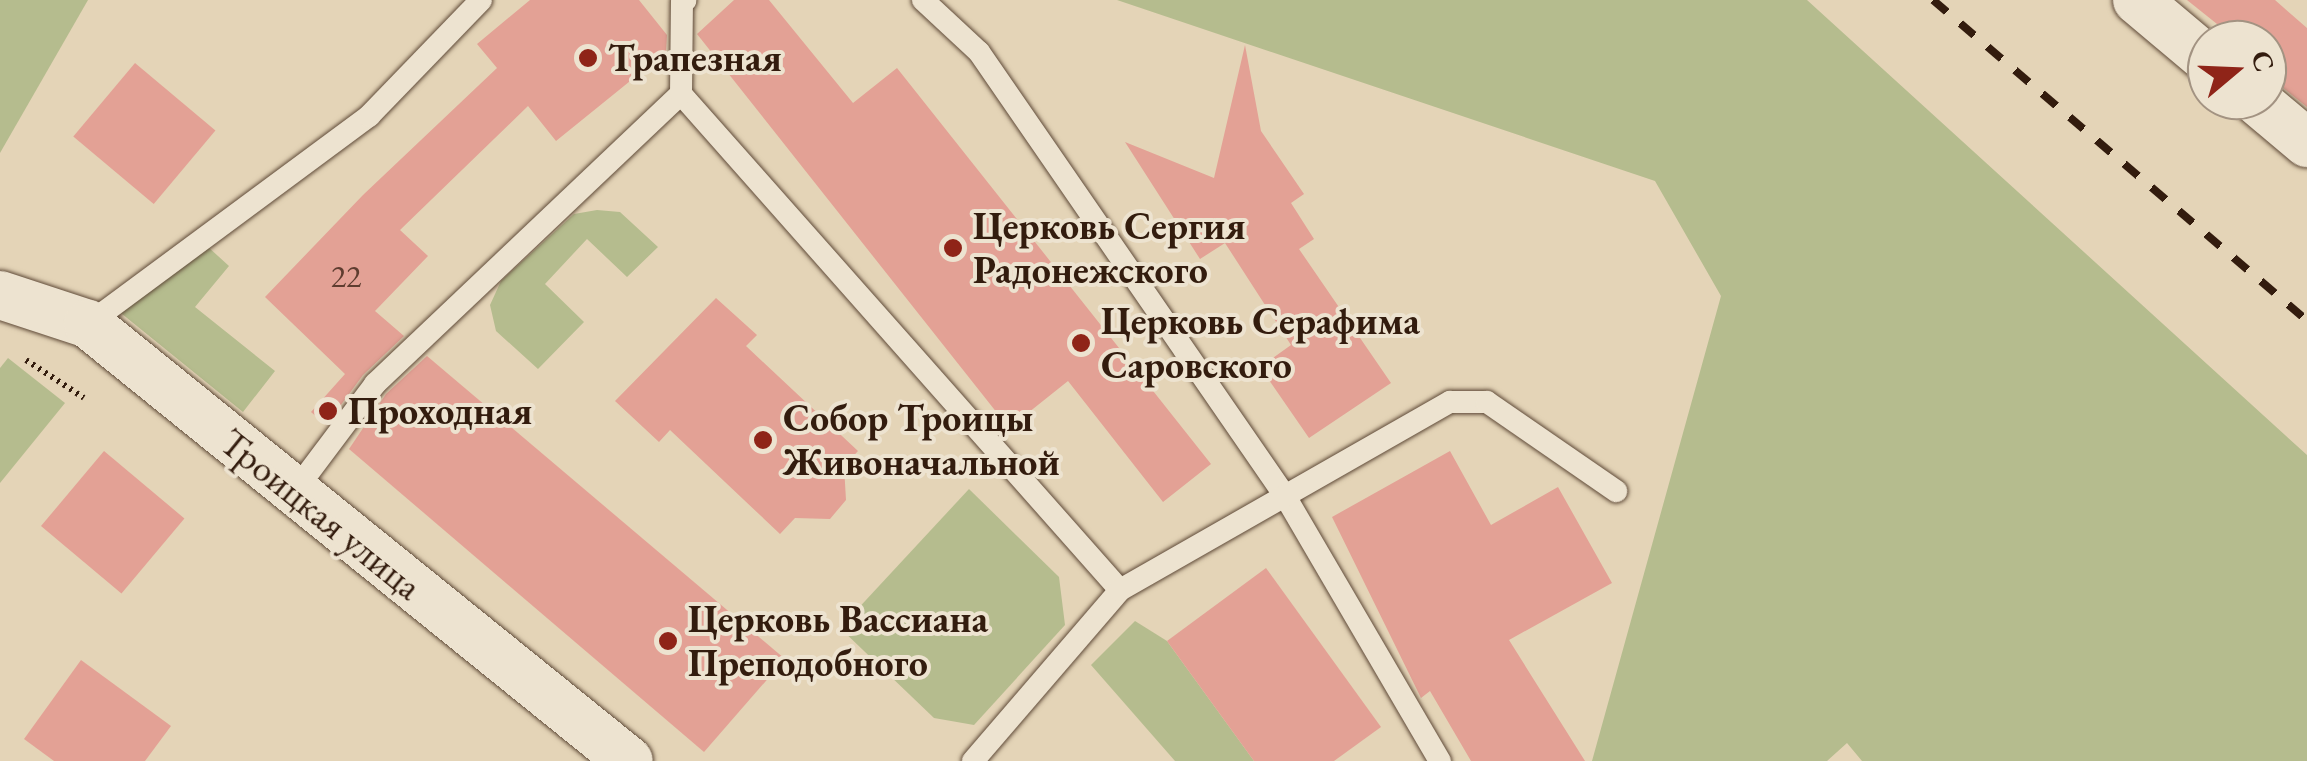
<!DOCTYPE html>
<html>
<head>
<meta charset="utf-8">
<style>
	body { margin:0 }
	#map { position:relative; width:2307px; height:761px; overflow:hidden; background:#e4d4b7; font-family:"EB Garamond",serif }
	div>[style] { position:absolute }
	.green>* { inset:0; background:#b5bc8e }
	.building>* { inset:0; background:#e3a195; transform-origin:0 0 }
	.path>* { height:6px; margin-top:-3px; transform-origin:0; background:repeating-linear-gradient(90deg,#331c0e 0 2.5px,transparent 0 7.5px) }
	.roads { filter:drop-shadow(0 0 2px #5f4a38) drop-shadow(0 0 2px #5f4a38) }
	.lane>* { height:22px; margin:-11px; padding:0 11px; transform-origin:11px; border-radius:11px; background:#ede3d0 }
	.street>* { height:48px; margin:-24px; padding:0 24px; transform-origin:24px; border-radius:24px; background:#ede3d0 }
	.rail>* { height:8px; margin-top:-4px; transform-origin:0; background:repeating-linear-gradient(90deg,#331c0e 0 18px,transparent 0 36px) }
	.dots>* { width:28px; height:28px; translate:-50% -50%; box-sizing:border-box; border:5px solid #ede3d0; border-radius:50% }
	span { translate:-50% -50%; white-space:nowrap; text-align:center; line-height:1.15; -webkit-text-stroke:8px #ede3d0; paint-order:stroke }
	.number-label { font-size:32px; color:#5f3d30 }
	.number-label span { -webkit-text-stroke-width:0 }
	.poi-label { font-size:38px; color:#331c0e; font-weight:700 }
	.left { translate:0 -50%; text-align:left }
	.street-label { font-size:38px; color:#331c0e }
	.north { position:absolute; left:2187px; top:20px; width:100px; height:100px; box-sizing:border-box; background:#ede3d0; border:2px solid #a39382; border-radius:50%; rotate:71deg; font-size:28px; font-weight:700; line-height:40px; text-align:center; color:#331c0e }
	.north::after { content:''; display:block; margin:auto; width:35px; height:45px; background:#8f2418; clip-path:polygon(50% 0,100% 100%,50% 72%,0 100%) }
</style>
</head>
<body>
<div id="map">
	<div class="green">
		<i style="clip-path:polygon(0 0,88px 0,0 153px)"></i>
		<i style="clip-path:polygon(1117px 0,1807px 0,2307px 455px,2307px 761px,1862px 761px,1847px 743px,1827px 761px,1592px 761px,1721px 296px,1655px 181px)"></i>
		<i style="clip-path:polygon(597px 210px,620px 212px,658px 247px,627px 277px,587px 239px,545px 284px,584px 322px,538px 369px,496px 331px,490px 305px,501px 281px,574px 214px)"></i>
		<i style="clip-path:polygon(196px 236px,229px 266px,195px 307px,275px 371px,243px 412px,111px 305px)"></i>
		<i style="clip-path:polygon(8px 358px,65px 403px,0 483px,0 368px)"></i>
		<i style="clip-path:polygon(969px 489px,1059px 577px,1065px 625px,974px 725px,934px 718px,840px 628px)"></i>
		<i style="clip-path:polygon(1135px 621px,1167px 641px,1254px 761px,1175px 761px,1091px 665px)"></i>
	</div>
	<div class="building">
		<i style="clip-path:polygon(530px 0,639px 0,667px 35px,666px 52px,556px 141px,528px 106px,400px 230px,428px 256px,375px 311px,404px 336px,363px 375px,326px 425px,311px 412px,345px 374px,265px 297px,363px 195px,497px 68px,477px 44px)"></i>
		<i style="clip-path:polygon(734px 0,769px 0,853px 103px,897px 68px,1211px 464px,1163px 502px,1068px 381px,1009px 428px,697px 34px)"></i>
		<i style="clip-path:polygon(2187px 0,2275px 0,2307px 28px,2307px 107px,2267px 75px,2267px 40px,2237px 40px)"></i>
		<i style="clip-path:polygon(1245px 45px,1261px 131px,1304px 194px,1291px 203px,1314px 239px,1299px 249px,1391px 383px,1309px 438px,1260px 367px,1291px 345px,1225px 243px,1200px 259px,1125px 142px,1214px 178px)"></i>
		<i style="left:135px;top:63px;width:105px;height:96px;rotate:40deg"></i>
		<i style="clip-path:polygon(716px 298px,757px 335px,746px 346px,858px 451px,844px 466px,846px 500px,830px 519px,795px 518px,780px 534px,670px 430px,659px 442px,615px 401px)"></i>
		<i style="clip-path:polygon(427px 356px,785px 659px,704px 752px,349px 449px,386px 394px)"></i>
		<i style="left:104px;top:451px;width:105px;height:98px;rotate:40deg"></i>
		<i style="clip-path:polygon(1450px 451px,1491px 525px,1558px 487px,1612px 583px,1509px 640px,1585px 761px,1471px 761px,1430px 691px,1421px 698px,1332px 517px)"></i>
		<i style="clip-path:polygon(1266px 568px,1381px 727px,1334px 761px,1254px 761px,1167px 641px)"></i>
		<i style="clip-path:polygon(81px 660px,171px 726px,145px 761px,54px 761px,24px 739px)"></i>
	</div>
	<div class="path">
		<i style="left:26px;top:360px;width:69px;rotate:33.2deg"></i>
	</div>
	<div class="roads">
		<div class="lane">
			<i style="left:923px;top:0;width:76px;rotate:42.9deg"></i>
			<i style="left:979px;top:52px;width:539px;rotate:55.43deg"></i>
			<i style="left:1285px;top:496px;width:307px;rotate:59.7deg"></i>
			<i style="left:681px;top:94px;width:662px;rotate:48.49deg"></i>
			<i style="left:88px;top:324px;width:350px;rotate:-36.5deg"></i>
			<i style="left:369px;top:116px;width:161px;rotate:-46deg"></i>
			<i style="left:294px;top:492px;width:135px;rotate:-53.1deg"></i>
			<i style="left:375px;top:384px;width:422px;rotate:-43.5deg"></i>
			<i style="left:681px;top:94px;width:92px;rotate:-89.4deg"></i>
			<i style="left:682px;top:2px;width:4px;rotate:-27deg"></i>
			<i style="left:973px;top:761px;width:225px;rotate:-49.3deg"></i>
			<i style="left:1120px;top:590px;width:380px;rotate:-29.7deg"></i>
			<i style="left:1450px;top:402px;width:37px"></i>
			<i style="left:1487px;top:402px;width:157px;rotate:34.6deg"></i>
		</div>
		<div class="street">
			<i style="left:2137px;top:0;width:92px;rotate:40.1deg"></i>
			<i style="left:2256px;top:100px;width:67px;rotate:40.1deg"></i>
			<i style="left:0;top:295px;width:93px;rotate:18.2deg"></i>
			<i style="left:88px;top:324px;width:695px;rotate:38.93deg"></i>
		</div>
	</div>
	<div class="rail">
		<i style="left:1933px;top:0;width:492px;rotate:40.6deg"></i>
	</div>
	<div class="dots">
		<i style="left:588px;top:58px;background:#8f2418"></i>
		<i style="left:953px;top:248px;background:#8f2418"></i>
		<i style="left:1081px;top:343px;background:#8f2418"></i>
		<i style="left:328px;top:411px;background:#8f2418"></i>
		<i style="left:763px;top:440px;background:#8f2418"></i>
		<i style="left:668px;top:641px;background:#8f2418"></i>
	</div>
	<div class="number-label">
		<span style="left:346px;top:276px">22</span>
	</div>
	<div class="poi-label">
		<span class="left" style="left:608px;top:58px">Трапезная</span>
		<span class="left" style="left:973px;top:248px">Церковь Сергия<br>Радонежского</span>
		<span class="left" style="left:1101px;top:343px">Церковь Серафима<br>Саровского</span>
		<span class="left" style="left:348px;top:411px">Проходная</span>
		<span class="left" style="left:783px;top:440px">Собор Троицы<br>Живоначальной</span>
		<span class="left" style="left:688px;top:641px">Церковь Вассиана<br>Преподобного</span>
	</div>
	<div class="street-label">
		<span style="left:321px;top:514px;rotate:39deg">Троицкая улица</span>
	</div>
	<div class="north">С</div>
</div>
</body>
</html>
